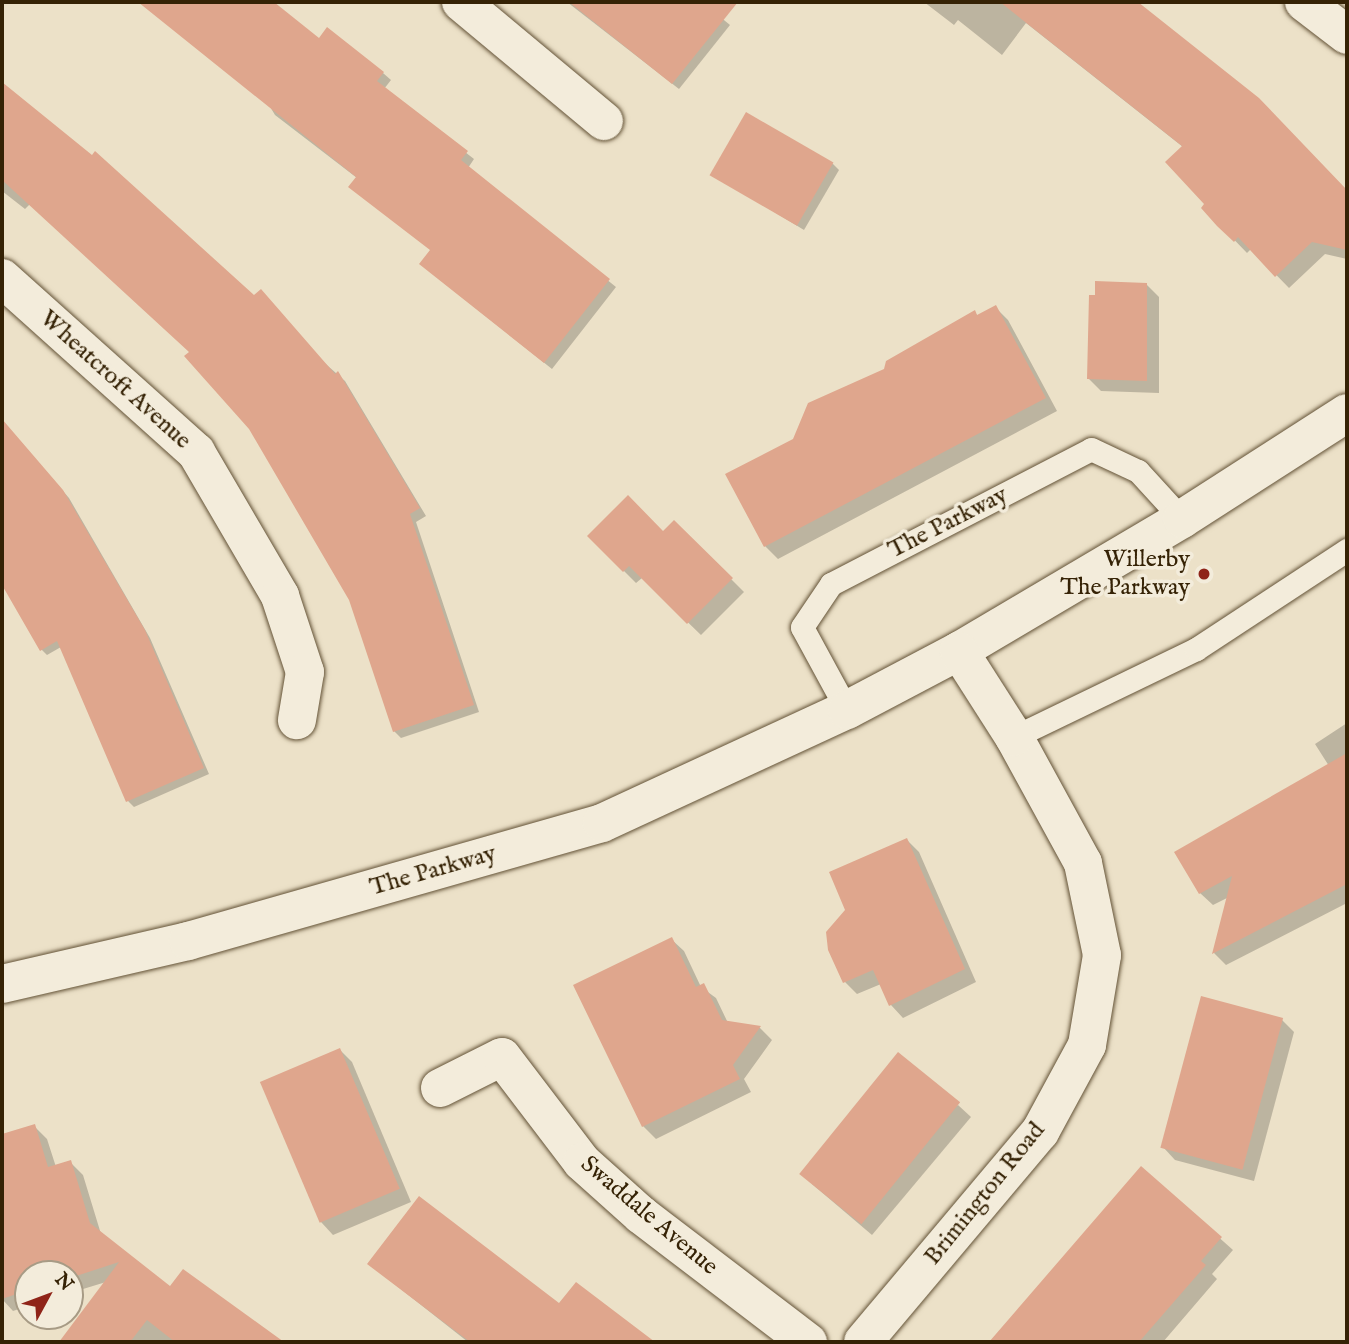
<!DOCTYPE html>
<html>
<head>
<meta charset="utf-8">
<style>
	body { margin:0 }
	#map { position:relative; width:1349px; height:1344px; overflow:hidden; background:#ece1c8; font-family:"IM FELL English",serif }
	div>[style] { position:absolute }
	.shadow>* { inset:0; background:#0003 }
	.building>* { inset:0; background:#dfa68d; transform-origin:0 0 }
	.roads { filter:drop-shadow(0 0 2px #635236) drop-shadow(0 0 2px #635236) }
	.lane>* { height:23px; margin:-11.5px; padding:0 11.5px; transform-origin:11.5px; border-radius:11.5px; background:#f3ecdb }
	.street>* { height:38px; margin:-19px; padding:0 19px; transform-origin:19px; border-radius:19px; background:#f3ecdb }
	.dots>* { width:19px; height:19px; translate:-50% -50%; box-sizing:border-box; border:4px solid #f3ecdb; border-radius:50% }
	span { translate:-50% -50%; white-space:nowrap; text-align:center; line-height:1.15; -webkit-text-stroke:7px #f3ecdb; paint-order:stroke }
	.street-label { font-size:24px; color:#352205 }
	.poi-label { font-size:24px; color:#352205 }
	.right { translate:-100% -50%; text-align:right }
	.frame { position:absolute; inset:0; border:4px solid #352205; pointer-events:none }
	.north { position:absolute; left:14px; top:1260px; width:70px; height:70px; box-sizing:border-box; background:#f3ecdb; border:2px solid #a79b85; border-radius:50%; rotate:49deg; font-size:19px; font-weight:700; line-height:28px; text-align:center; color:#352205 }
	.north::after { content:''; display:block; margin:auto; width:24px; height:32px; background:#8f2418; clip-path:polygon(50% 0,100% 100%,50% 72%,0 100%) }
</style>
</head>
<body>
<div id="map">
	<div class="shadow">
		<i style="clip-path:polygon(144px 2px,271px 2px,319px 40px,383px 73px,391px 80px,384px 89px,474px 159px,468px 168px,616px 287px,552px 369px,429px 271px,432px 250px,357px 178px,275px 115px,269px 105px)"></i>
		<i style="clip-path:polygon(567px 2px,702px 2px,730px 25px,679px 89px)"></i>
		<i style="clip-path:polygon(924px 2px,1134px 2px,1258px 100px,1347px 192px,1347px 259px,1325px 254px,1289px 288px,1251px 249px,1247px 253px,1219px 224px,1183px 147px,1026px 23px,1002px 55px,958px 20px,954px 25px)"></i>
		<i style="clip-path:polygon(2px 86px,92px 158px,345px 381px,426px 516px,416px 522px,479px 712px,401px 738px,394px 731px,351px 599px,250px 428px,191px 352px,30px 204px,25px 209px,2px 191px)"></i>
		<i style="clip-path:polygon(833px 164px,839px 170px,804px 230px,712px 174px)"></i>
		<i style="clip-path:polygon(1146px 284px,1159px 297px,1159px 393px,1101px 391px,1088px 378px)"></i>
		<i style="clip-path:polygon(995px 307px,1008px 320px,1057px 411px,778px 559px,765px 546px,794px 441px,886px 370px,974px 312px,978px 316px)"></i>
		<i style="clip-path:polygon(2px 420px,69px 498px,150px 638px,209px 774px,134px 807px,128px 801px,61px 647px,47px 655px,41px 649px,2px 581px)"></i>
		<i style="clip-path:polygon(674px 522px,744px 592px,701px 635px,642px 578px,636px 583px,589px 536px,663px 533px)"></i>
		<i style="clip-path:polygon(1347px 723px,1347px 903px,1226px 965px,1214px 953px,1229px 897px,1213px 905px,1200px 893px,1329px 766px,1315px 744px)"></i>
		<i style="clip-path:polygon(907px 840px,919px 852px,976px 982px,903px 1018px,891px 1005px,881px 984px,857px 994px,845px 982px)"></i>
		<i style="clip-path:polygon(671px 939px,684px 951px,701px 987px,716px 998px,728px 1023px,760px 1028px,772px 1040px,744px 1079px,751px 1092px,656px 1139px,643px 1126px)"></i>
		<i style="clip-path:polygon(1282px 1020px,1294px 1032px,1254px 1181px,1175px 1160px,1163px 1147px)"></i>
		<i style="clip-path:polygon(340px 1050px,352px 1062px,411px 1202px,333px 1235px,321px 1222px,262px 1083px)"></i>
		<i style="clip-path:polygon(958px 1105px,971px 1117px,872px 1235px,812px 1184px)"></i>
		<i style="clip-path:polygon(34px 1126px,47px 1139px,56px 1167px,70px 1162px,83px 1175px,101px 1234px,170px 1288px,272px 1342px,65px 1342px,106px 1282px,70px 1293px,70px 1274px,28px 1274px,28px 1306px,13px 1311px,2px 1299px,2px 1136px)"></i>
		<i style="clip-path:polygon(1141px 1168px,1233px 1250px,1212px 1274px,1217px 1279px,1163px 1342px,993px 1342px)"></i>
		<i style="clip-path:polygon(369px 1264px,559px 1306px,576px 1284px,651px 1342px,468px 1342px)"></i>
	</div>
	<div class="building">
		<i style="clip-path:polygon(138px 2px,274px 2px,319px 38px,327px 27px,384px 72px,377px 81px,468px 151px,461px 160px,610px 279px,544px 363px,419px 264px,430px 250px,348px 187px,356px 177px)"></i>
		<i style="clip-path:polygon(569px 2px,738px 2px,672px 84px)"></i>
		<i style="clip-path:polygon(1000px 2px,1138px 2px,1259px 98px,1347px 190px,1347px 250px,1312px 242px,1275px 277px,1238px 237px,1234px 242px,1217px 226px,1201px 208px,1204px 204px,1165px 162px,1182px 146px)"></i>
		<i style="clip-path:polygon(2px 82px,92px 155px,95px 151px,254px 295px,261px 289px,335px 374px,338px 371px,420px 508px,410px 514px,474px 705px,393px 732px,349px 600px,249px 429px,184px 356px,189px 352px,2px 180px)"></i>
		<i style="left:746px;top:112px;width:101px;height:73px;rotate:30deg"></i>
		<i style="clip-path:polygon(1095px 281px,1147px 283px,1147px 381px,1087px 379px,1089px 295px,1095px 295px)"></i>
		<i style="clip-path:polygon(996px 305px,1046px 398px,764px 547px,725px 474px,793px 439px,808px 403px,884px 369px,886px 361px,975px 310px,977px 315px)"></i>
		<i style="clip-path:polygon(2px 419px,63px 490px,145px 630px,204px 768px,126px 802px,57px 641px,40px 651px,2px 585px)"></i>
		<i style="clip-path:polygon(628px 495px,663px 531px,674px 520px,733px 578px,687px 624px,629px 566px,623px 572px,587px 536px)"></i>
		<i style="clip-path:polygon(1347px 753px,1347px 884px,1212px 954px,1232px 876px,1199px 894px,1174px 852px)"></i>
		<i style="clip-path:polygon(907px 838px,965px 969px,889px 1006px,873px 970px,843px 983px,828px 950px,826px 932px,845px 910px,829px 872px)"></i>
		<i style="clip-path:polygon(672px 937px,696px 987px,704px 983px,722px 1020px,761px 1026px,733px 1065px,740px 1079px,642px 1127px,573px 985px)"></i>
		<i style="left:1201px;top:996px;width:85px;height:157px;rotate:15deg"></i>
		<i style="left:340px;top:1048px;width:153px;height:87px;rotate:67deg"></i>
		<i style="left:898px;top:1052px;width:80px;height:157px;rotate:39deg"></i>
		<i style="clip-path:polygon(35px 1124px,48px 1167px,71px 1160px,90px 1223px,170px 1286px,183px 1269px,284px 1342px,175px 1342px,147px 1320px,130px 1342px,59px 1342px,119px 1262px,70px 1278px,28px 1274px,28px 1290px,2px 1299px,2px 1134px)"></i>
		<i style="clip-path:polygon(1141px 1166px,1222px 1237px,1201px 1261px,1206px 1265px,1139px 1342px,989px 1342px)"></i>
		<i style="clip-path:polygon(419px 1196px,559px 1303px,576px 1282px,655px 1342px,470px 1342px,367px 1264px)"></i>
	</div>
	<div class="roads">
		<div class="lane">
			<i style="left:847px;top:710px;width:94px;rotate:-118.5deg"></i>
			<i style="left:802px;top:627px;width:52px;rotate:-56deg"></i>
			<i style="left:831px;top:584px;width:293px;rotate:-27.4deg"></i>
			<i style="left:1091px;top:449px;width:52px;rotate:25.1deg"></i>
			<i style="left:1138px;top:471px;width:65px;rotate:47.5deg"></i>
			<i style="left:1014px;top:737px;width:202px;rotate:-25.8deg"></i>
			<i style="left:1196px;top:649px;width:181px;rotate:-33.3deg"></i>
		</div>
		<div class="street">
			<i style="left:461px;top:2px;width:186px;rotate:39.8deg"></i>
			<i style="left:1304px;top:2px;width:54px;rotate:37.5deg"></i>
			<i style="left:2px;top:278px;width:261px;rotate:41.9deg"></i>
			<i style="left:196px;top:452px;width:167px;rotate:59.7deg"></i>
			<i style="left:280px;top:596px;width:80px;rotate:71.8deg"></i>
			<i style="left:305px;top:672px;width:49px;rotate:99.5deg"></i>
			<i style="left:2px;top:984px;width:191px;rotate:-13deg"></i>
			<i style="left:188px;top:941px;width:430px;rotate:-15.9deg"></i>
			<i style="left:602px;top:823px;width:270px;rotate:-24.8deg"></i>
			<i style="left:847px;top:710px;width:127px;rotate:-27.8deg"></i>
			<i style="left:959px;top:651px;width:259px;rotate:-30.6deg"></i>
			<i style="left:1182px;top:519px;width:196px;rotate:-32.7deg"></i>
			<i style="left:440px;top:1088px;width:69px;rotate:-26.6deg"></i>
			<i style="left:502px;top:1057px;width:132px;rotate:52.7deg"></i>
			<i style="left:582px;top:1162px;width:79px;rotate:41.9deg"></i>
			<i style="left:641px;top:1215px;width:210px;rotate:37.3deg"></i>
			<i style="left:863px;top:1342px;width:275px;rotate:-49.9deg"></i>
			<i style="left:1040px;top:1132px;width:99px;rotate:-61.6deg"></i>
			<i style="left:1087px;top:1045px;width:91px;rotate:-80.5deg"></i>
			<i style="left:1102px;top:955px;width:94px;rotate:-101.7deg"></i>
			<i style="left:1083px;top:863px;width:144px;rotate:-118.7deg"></i>
			<i style="left:1014px;top:737px;width:102px;rotate:-122.6deg"></i>
		</div>
	</div>
	<div class="dots">
		<i style="left:1204px;top:574px;background:#8f2418"></i>
	</div>
	<div class="street-label">
		<span style="left:115px;top:380px;rotate:42deg">Wheatcroft Avenue</span>
		<span style="left:948px;top:523px;rotate:-27deg">The Parkway</span>
		<span style="left:433px;top:871px;rotate:-16deg">The Parkway</span>
		<span style="left:985px;top:1194px;rotate:-51deg">Brimington Road</span>
		<span style="left:649px;top:1216px;rotate:40deg">Swaddale Avenue</span>
	</div>
	<div class="poi-label">
		<span class="right" style="left:1190px;top:574px">Willerby<br>The Parkway</span>
	</div>
	<div class="frame"></div>
	<div class="north">N</div>
</div>
</body>
</html>
